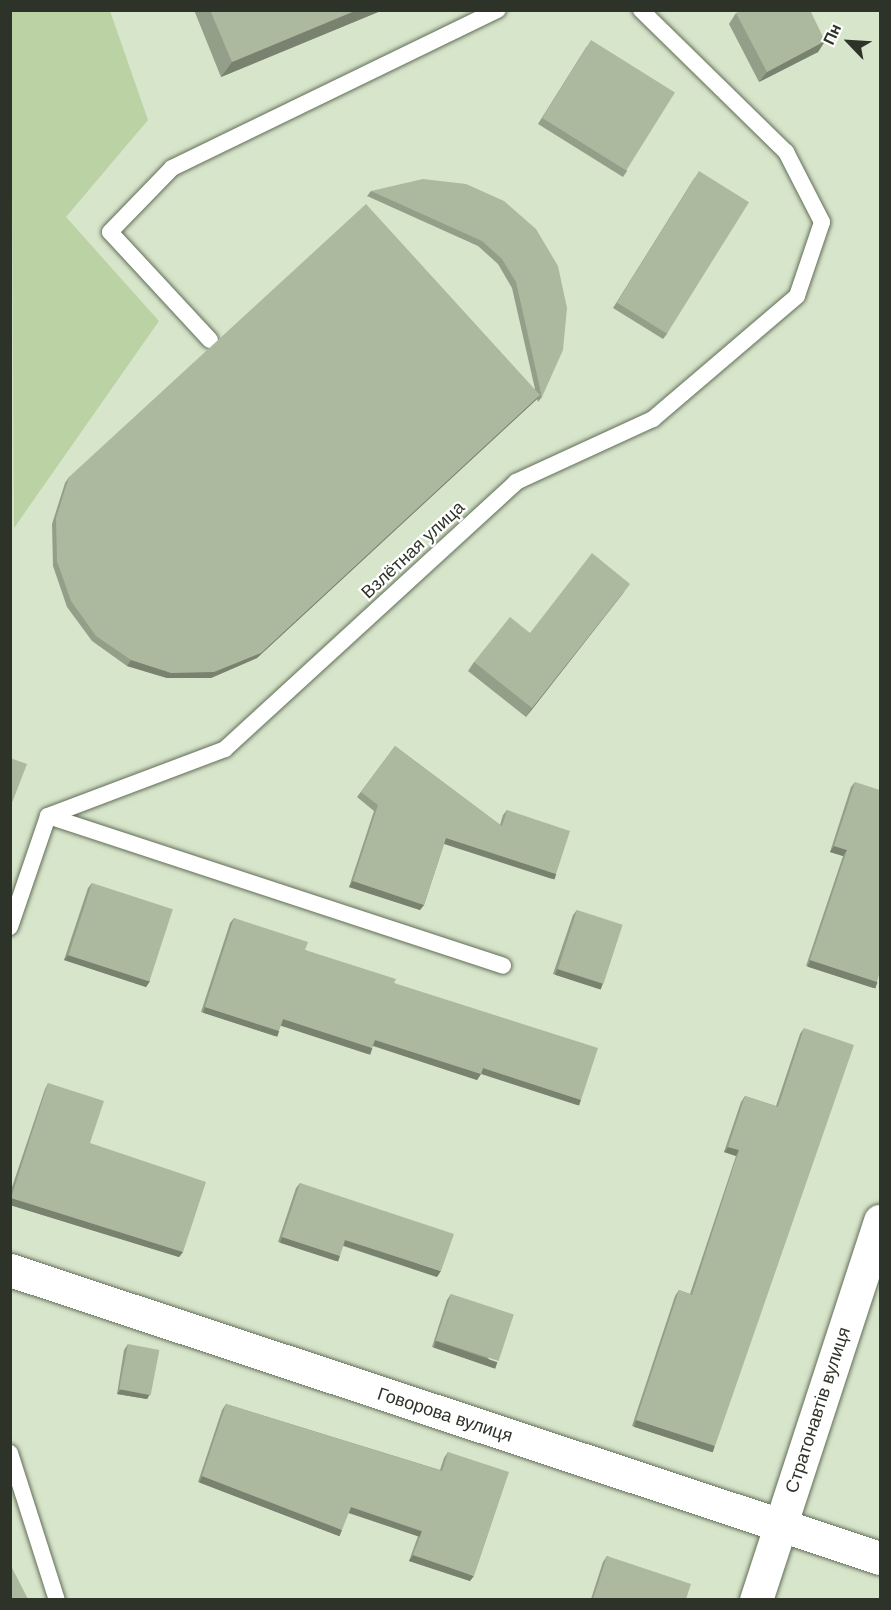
<!DOCTYPE html>
<html>
<head>
<meta charset="utf-8">
<style>
	body { margin:0 }
	#map { position:relative; width:891px; height:1610px; overflow:hidden; background:#d7e5cb; font-family:Arial,sans-serif }
	div>[style] { position:absolute }
	.green>* { inset:0; background:#bbd2a4 }
	.roads { filter:drop-shadow(0 0 2px #626e57) drop-shadow(0 0 2px #626e57) }
	.service>* { height:16px; margin:-8px; padding:0 8px; transform-origin:8px; border-radius:8px; background:#fff }
	.minor>* { height:33px; margin:-16.5px; padding:0 16.5px; transform-origin:16.5px; border-radius:16.5px; background:#fff }
	.primary>* { height:33px; margin:-16.5px; padding:0 16.5px; transform-origin:16.5px; border-radius:16.5px; background:#fff }
	.wall>* { inset:0; background:#949f89 }
	.shaded-wall>* { inset:0; background:#78826f; transform-origin:0 0 }
	.building>* { inset:0; background:#acb99f; transform-origin:0 0 }
	span { translate:-50% -50%; white-space:nowrap; text-align:center; line-height:1.15; -webkit-text-stroke:4.5px #fff; paint-order:stroke }
	.street-label { font-size:18px; color:#2e3329 }
	.frame { position:absolute; inset:0; border:12px solid #2e3329; pointer-events:none }
	.north { position:absolute; left:819px; top:12px; width:60px; height:60px; -webkit-text-stroke:4px #fff; paint-order:stroke; rotate:295deg; font-size:16px; font-weight:700; line-height:24px; text-align:center; color:#2e3329 }
	.north::after { content:''; display:block; margin:auto; width:21px; height:27px; background:#2e3329; clip-path:polygon(50% 0,100% 100%,50% 72%,0 100%) }
</style>
</head>
<body>
<div id="map">
	<div class="green">
		<i style="clip-path:polygon(11px 10px,110px 11px,148px 120px,66px 217px,159px 321px,14px 528px)"></i>
	</div>
	<div class="roads">
		<div class="service">
			<i style="left:210px;top:340px;width:147px;rotate:-132.8deg"></i>
			<i style="left:110px;top:232px;width:89px;rotate:-45.9deg"></i>
			<i style="left:172px;top:168px;width:362px;rotate:-25.9deg"></i>
			<i style="left:48px;top:816px;width:189px;rotate:-20.7deg"></i>
			<i style="left:225px;top:749px;width:395px;rotate:-42.5deg"></i>
			<i style="left:516px;top:482px;width:151px;rotate:-24.7deg"></i>
			<i style="left:653px;top:419px;width:189px;rotate:-40.5deg"></i>
			<i style="left:797px;top:296px;width:78px;rotate:-71.3deg"></i>
			<i style="left:822px;top:222px;width:79px;rotate:-117.2deg"></i>
			<i style="left:786px;top:152px;width:203px;rotate:-135.6deg"></i>
			<i style="left:48px;top:816px;width:479px;rotate:18.2deg"></i>
			<i style="left:10px;top:927px;width:117px;rotate:-71.1deg"></i>
			<i style="left:10px;top:1453px;width:154px;rotate:72.3deg"></i>
		</div>
		<div class="minor">
			<i style="left:10px;top:1270px;width:916px;rotate:18.32deg"></i>
		</div>
		<div class="primary">
			<i style="left:756px;top:1600px;width:399px;rotate:-71.9deg"></i>
		</div>
	</div>
	<div class="wall">
		<i style="clip-path:polygon(194px 10px,383px 10px,221px 77px)"></i>
		<i style="clip-path:polygon(736px 13px,825px 41px,818px 52px,759px 82px,729px 24px)"></i>
		<i style="clip-path:polygon(587px 46px,627px 171px,623px 177px,538px 124px)"></i>
		<i style="clip-path:polygon(695px 177px,667px 334px,663px 339px,613px 308px)"></i>
		<i style="clip-path:polygon(371px 191px,504px 201px,542px 397px,538px 402px,537px 399px,257px 658px,211px 678px,167px 678px,127px 666px,92px 641px,67px 607px,53px 566px,52px 524px,65px 483px,69px 477px,535px 389px,512px 288px,498px 264px,478px 246px,367px 196px)"></i>
		<i style="clip-path:polygon(624px 592px,526px 717px,468px 671px,474px 662px,530px 633px)"></i>
		<i style="clip-path:polygon(395px 746px,500px 825px,503px 815px,507px 810px,552px 879px,444px 844px,424px 905px,420px 910px,349px 887px,374px 811px,357px 797px)"></i>
		<i style="clip-path:polygon(855px 782px,877px 982px,873px 988px,806px 966px,843px 856px,830px 852px,851px 787px)"></i>
		<i style="clip-path:polygon(92px 883px,150px 981px,146px 987px,64px 960px,88px 888px)"></i>
		<i style="clip-path:polygon(577px 910px,603px 984px,599px 989px,553px 974px,573px 915px)"></i>
		<i style="clip-path:polygon(234px 918px,305px 950px,394px 983px,581px 1100px,577px 1105px,481px 1074px,477px 1080px,373px 1046px,368px 1054px,281px 1025px,275px 1036px,201px 1012px,230px 923px)"></i>
		<i style="clip-path:polygon(804px 1028px,711px 1452px,632px 1426px,675px 1296px,679px 1290px,690px 1294px,736px 1156px,724px 1152px,741px 1102px,745px 1096px,776px 1106px,800px 1034px)"></i>
		<i style="clip-path:polygon(48px 1083px,90px 1143px,183px 1252px,179px 1257px,10px 1205px,10px 1193px,45px 1089px)"></i>
		<i style="clip-path:polygon(300px 1183px,437px 1277px,343px 1246px,336px 1261px,278px 1242px,296px 1188px)"></i>
		<i style="clip-path:polygon(451px 1294px,494px 1368px,432px 1347px,447px 1300px)"></i>
		<i style="clip-path:polygon(128px 1344px,150px 1394px,147px 1399px,117px 1394px,124px 1350px)"></i>
		<i style="clip-path:polygon(226px 1404px,440px 1470px,444px 1458px,448px 1452px,470px 1581px,409px 1561px,418px 1536px,348px 1513px,339px 1536px,198px 1482px,222px 1410px)"></i>
		<i style="clip-path:polygon(607px 1556px,686px 1599px,591px 1599px,603px 1562px)"></i>
	</div>
	<div class="shaded-wall">
		<i style="clip-path:polygon(357px 10px,383px 10px,221px 77px,232px 62px)"></i>
		<i style="clip-path:polygon(825px 41px,818px 52px,759px 82px,767px 72px)"></i>
		<i style="clip-path:polygon(540px 395px,536px 400px,257px 658px,211px 678px,167px 678px,127px 666px,131px 660px)"></i>
		<i style="clip-path:polygon(630px 584px,624px 592px,526px 717px,532px 708px)"></i>
		<i style="left:446px;top:838px;width:116px;height:6px;rotate:18deg"></i>
		<i style="clip-path:polygon(834px 846px,847px 850px,843px 856px,830px 852px)"></i>
		<i style="clip-path:polygon(353px 881px,424px 905px,420px 910px,349px 887px)"></i>
		<i style="clip-path:polygon(68px 955px,150px 981px,146px 987px,64px 960px)"></i>
		<i style="left:810px;top:960px;width:71px;height:7px;rotate:18deg"></i>
		<i style="left:557px;top:969px;width:48px;height:6px;rotate:18deg"></i>
		<i style="left:205px;top:1007px;width:78px;height:6px;rotate:18deg"></i>
		<i style="left:283px;top:1019px;width:94px;height:7px;rotate:18deg"></i>
		<i style="clip-path:polygon(375px 1040px,481px 1074px,477px 1080px,371px 1045px)"></i>
		<i style="left:483px;top:1068px;width:103px;height:6px;rotate:18deg"></i>
		<i style="clip-path:polygon(728px 1147px,739px 1150px,736px 1156px,724px 1152px)"></i>
		<i style="clip-path:polygon(10px 1198px,11px 1198px,183px 1252px,179px 1257px,10px 1205px)"></i>
		<i style="left:282px;top:1237px;width:61px;height:6px;rotate:18deg"></i>
		<i style="clip-path:polygon(345px 1240px,441px 1271px,437px 1277px,342px 1245px)"></i>
		<i style="left:436px;top:1341px;width:65px;height:7px;rotate:19deg"></i>
		<i style="clip-path:polygon(121px 1389px,150px 1394px,147px 1399px,117px 1394px)"></i>
		<i style="left:636px;top:1420px;width:83px;height:7px;rotate:18deg"></i>
		<i style="left:202px;top:1476px;width:150px;height:7px;rotate:21deg"></i>
		<i style="left:351px;top:1507px;width:75px;height:6px;rotate:19deg"></i>
		<i style="clip-path:polygon(413px 1555px,474px 1576px,470px 1581px,409px 1561px)"></i>
	</div>
	<div class="building">
		<i style="clip-path:polygon(210px 10px,357px 10px,232px 62px)"></i>
		<i style="clip-path:polygon(742px 10px,810px 10px,825px 41px,767px 72px,736px 13px)"></i>
		<i style="left:591px;top:40px;width:99px;height:92px;rotate:32deg"></i>
		<i style="left:699px;top:171px;width:59px;height:155px;rotate:32deg"></i>
		<i style="clip-path:polygon(423px 179px,466px 184px,504px 201px,536px 229px,558px 266px,567px 308px,563px 350px,542px 397px,516px 282px,502px 259px,482px 241px,371px 191px)"></i>
		<i style="clip-path:polygon(366px 204px,540px 395px,261px 653px,214px 672px,171px 673px,131px 660px,96px 636px,71px 601px,57px 561px,56px 518px,69px 477px)"></i>
		<i style="clip-path:polygon(592px 553px,630px 584px,532px 708px,474px 662px,510px 617px,530px 633px)"></i>
		<i style="clip-path:polygon(395px 746px,502px 826px,507px 810px,570px 831px,556px 874px,446px 838px,424px 905px,353px 881px,378px 805px,361px 792px)"></i>
		<i style="clip-path:polygon(10px 758px,27px 764px,10px 808px)"></i>
		<i style="clip-path:polygon(855px 782px,880px 790px,880px 971px,877px 982px,810px 960px,847px 850px,834px 846px)"></i>
		<i style="left:92px;top:883px;width:85px;height:76px;rotate:18deg"></i>
		<i style="left:577px;top:910px;width:48px;height:62px;rotate:18deg"></i>
		<i style="clip-path:polygon(234px 918px,308px 942px,305px 950px,396px 979px,394px 983px,598px 1048px,581px 1100px,483px 1068px,481px 1074px,375px 1040px,372px 1048px,283px 1019px,279px 1031px,205px 1007px)"></i>
		<i style="clip-path:polygon(804px 1028px,854px 1045px,715px 1446px,636px 1420px,679px 1290px,692px 1295px,739px 1150px,728px 1147px,745px 1096px,778px 1107px)"></i>
		<i style="clip-path:polygon(48px 1083px,104px 1101px,90px 1143px,206px 1182px,183px 1252px,11px 1198px)"></i>
		<i style="clip-path:polygon(300px 1183px,454px 1234px,441px 1271px,345px 1240px,340px 1256px,282px 1237px)"></i>
		<i style="left:451px;top:1294px;width:66px;height:49px;rotate:18deg"></i>
		<i style="left:128px;top:1344px;width:32px;height:46px;rotate:11deg"></i>
		<i style="clip-path:polygon(226px 1404px,442px 1471px,448px 1452px,509px 1472px,474px 1576px,413px 1555px,422px 1531px,351px 1507px,342px 1530px,202px 1476px)"></i>
		<i style="clip-path:polygon(607px 1556px,691px 1584px,686px 1599px,593px 1599px)"></i>
		<i style="clip-path:polygon(10px 1564px,28px 1599px,10px 1599px)"></i>
	</div>
	<div class="street-label">
		<span style="left:413px;top:550px;rotate:-43deg">Взлётная улица</span>
		<span style="left:818px;top:1410px;rotate:-72deg">Стратонавтів вулиця</span>
		<span style="left:445px;top:1415px;rotate:18deg">Говорова вулиця</span>
	</div>
	<div class="frame"></div>
	<div class="north">Пн</div>
</div>
</body>
</html>
